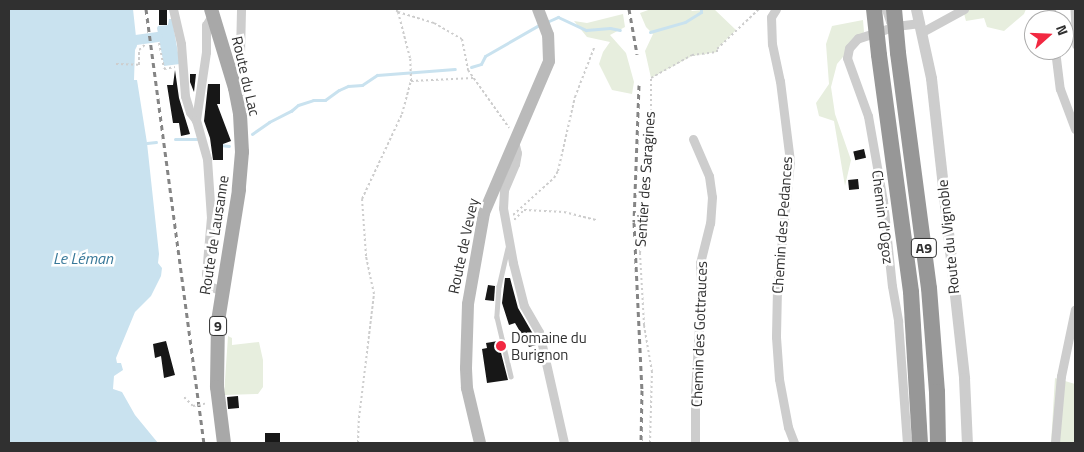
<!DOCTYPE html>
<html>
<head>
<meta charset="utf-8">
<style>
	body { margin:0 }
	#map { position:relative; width:1084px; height:452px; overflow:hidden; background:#fff; font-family:"Titillium Web",sans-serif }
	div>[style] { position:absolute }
	.green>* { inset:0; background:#e7eede }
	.water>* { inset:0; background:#c9e2ef }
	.stream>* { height:3px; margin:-1.5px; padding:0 1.5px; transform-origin:1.5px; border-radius:1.5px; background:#c9e2ef }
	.canal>* { height:10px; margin:-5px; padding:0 5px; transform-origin:5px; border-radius:5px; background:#c9e2ef }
	.building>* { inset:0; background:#171717; transform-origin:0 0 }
	.path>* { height:2px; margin-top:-1px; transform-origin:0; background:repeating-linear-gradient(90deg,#cdcdcd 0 2.5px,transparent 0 5px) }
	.service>* { height:4.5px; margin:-2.25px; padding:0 2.25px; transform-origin:2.25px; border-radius:2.25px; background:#cdcdcd }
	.minor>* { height:9px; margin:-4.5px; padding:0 4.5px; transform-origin:4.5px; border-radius:4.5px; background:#cdcdcd }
	.tertiary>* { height:11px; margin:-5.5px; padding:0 5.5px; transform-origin:5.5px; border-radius:5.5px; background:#cdcdcd }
	.secondary>* { height:12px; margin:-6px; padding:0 6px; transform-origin:6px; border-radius:6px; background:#bababa }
	.primary>* { height:14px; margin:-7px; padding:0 7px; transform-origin:7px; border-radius:7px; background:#a8a8a8 }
	.motorway>* { height:16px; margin:-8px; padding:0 8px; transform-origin:8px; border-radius:8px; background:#979797 }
	.rail>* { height:3px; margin-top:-1.5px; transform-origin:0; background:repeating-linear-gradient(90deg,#858585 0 5px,transparent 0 9px) }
	.path-bridge>* { height:2px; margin-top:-1px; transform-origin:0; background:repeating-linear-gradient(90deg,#cdcdcd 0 2.5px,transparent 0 5px) }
	.motorway-bridge>* { height:16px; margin:-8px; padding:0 8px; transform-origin:8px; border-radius:8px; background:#979797 }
	.dots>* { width:14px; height:14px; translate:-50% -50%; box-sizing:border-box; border:2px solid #fff; border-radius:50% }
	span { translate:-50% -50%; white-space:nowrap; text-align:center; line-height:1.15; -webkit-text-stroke:5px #fff; paint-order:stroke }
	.shield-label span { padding:1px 4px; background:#fff; border:1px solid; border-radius:4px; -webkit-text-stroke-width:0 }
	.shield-label { font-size:14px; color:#303030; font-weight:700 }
	.street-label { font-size:15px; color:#303030 }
	.poi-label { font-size:15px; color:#303030 }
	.left { translate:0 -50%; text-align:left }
	.water-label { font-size:16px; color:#387899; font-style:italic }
	.frame { position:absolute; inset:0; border:10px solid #303030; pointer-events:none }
	.north { position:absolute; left:1024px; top:10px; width:50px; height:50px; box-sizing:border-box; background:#fff; border:1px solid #acacac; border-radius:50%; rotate:70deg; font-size:14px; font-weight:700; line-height:20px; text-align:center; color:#303030 }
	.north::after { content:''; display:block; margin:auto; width:18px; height:22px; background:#f22841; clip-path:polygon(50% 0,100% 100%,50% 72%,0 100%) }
</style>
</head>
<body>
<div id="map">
	<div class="green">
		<i style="clip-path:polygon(651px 9px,690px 9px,692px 11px,714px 9px,736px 30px,717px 49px,717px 52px,692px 56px,651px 78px,645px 51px,653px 34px,646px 27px,640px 13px)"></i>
		<i style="clip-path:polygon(964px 9px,1026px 9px,1024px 14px,1004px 31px,987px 27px,984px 18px,966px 21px,963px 10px)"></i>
		<i style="clip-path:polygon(623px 14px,625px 27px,610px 35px,626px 53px,634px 82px,632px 94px,612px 90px,599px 64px,603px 52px,610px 42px,587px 37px,574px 21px,587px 23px)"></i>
		<i style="clip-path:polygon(863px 20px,864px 32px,837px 64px,831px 87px,835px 114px,851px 160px,845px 186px,834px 121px,819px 116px,816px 103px,829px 84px,826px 44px,832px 26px)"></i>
		<i style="clip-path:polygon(228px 336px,232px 338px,232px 345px,259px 342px,263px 360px,263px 387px,258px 394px,224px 395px)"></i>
		<i style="clip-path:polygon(1055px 378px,1075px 384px,1075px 443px,1051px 443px)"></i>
	</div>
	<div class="water">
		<i style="clip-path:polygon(9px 9px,133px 9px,137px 46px,135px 50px,134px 80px,137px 80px,147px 143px,159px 254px,158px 263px,162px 268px,161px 276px,151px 296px,135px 312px,116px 358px,117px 363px,121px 363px,123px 370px,114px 376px,113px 389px,122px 392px,135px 415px,158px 443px,9px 443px)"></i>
		<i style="clip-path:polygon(169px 19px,172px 19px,180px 64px,164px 66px,157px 28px,158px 26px,168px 25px)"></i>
	</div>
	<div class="stream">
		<i style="left:549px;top:21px;width:10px;rotate:-24deg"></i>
		<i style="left:558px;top:17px;width:31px;rotate:25deg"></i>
		<i style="left:586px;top:30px;width:24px;rotate:-5deg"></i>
		<i style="left:610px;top:28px;width:10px;rotate:11deg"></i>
		<i style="left:650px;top:32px;width:36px;rotate:-16deg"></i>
		<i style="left:685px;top:22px;width:19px;rotate:-32deg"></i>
		<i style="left:701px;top:12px;width:3px;rotate:-90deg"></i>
		<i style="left:471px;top:67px;width:10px;rotate:-17deg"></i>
		<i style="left:481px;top:64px;width:9px;rotate:-63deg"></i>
		<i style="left:485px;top:56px;width:62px;rotate:-29.9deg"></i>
		<i style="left:252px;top:134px;width:21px;rotate:-35deg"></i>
		<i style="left:269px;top:122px;width:25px;rotate:-27deg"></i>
		<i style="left:291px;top:111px;width:9px;rotate:-41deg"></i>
		<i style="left:298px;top:105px;width:16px;rotate:-18deg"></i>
		<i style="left:313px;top:100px;width:12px"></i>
		<i style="left:325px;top:100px;width:17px;rotate:-36deg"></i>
		<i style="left:339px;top:90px;width:10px;rotate:-24deg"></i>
		<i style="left:348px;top:86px;width:14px;rotate:-4deg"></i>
		<i style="left:362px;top:85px;width:18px;rotate:-34deg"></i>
		<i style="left:377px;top:75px;width:78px;rotate:-4.4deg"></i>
		<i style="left:175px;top:139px;width:24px"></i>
		<i style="left:147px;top:143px;width:9px;rotate:-6deg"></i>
		<i style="left:220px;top:145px;width:9px;rotate:6deg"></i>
	</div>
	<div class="canal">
		<i style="left:136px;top:40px;width:22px;rotate:-8deg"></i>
	</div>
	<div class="building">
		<i style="left:159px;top:9px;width:8px;height:16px"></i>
		<i style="clip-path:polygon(175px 70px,179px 98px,190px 134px,181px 136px,179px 123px,173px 123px,167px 85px,173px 85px)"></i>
		<i style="clip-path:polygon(190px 74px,196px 74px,194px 92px,190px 82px)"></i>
		<i style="clip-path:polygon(208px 84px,220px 84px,220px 104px,217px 104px,231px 141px,223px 144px,223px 160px,213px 160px,210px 138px,204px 121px)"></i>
		<i style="left:864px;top:149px;width:9px;height:11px;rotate:77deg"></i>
		<i style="left:858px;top:179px;width:10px;height:10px;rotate:84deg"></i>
		<i style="clip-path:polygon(505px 278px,510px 278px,518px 308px,533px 334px,536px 345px,529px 347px,515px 323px,509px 325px,502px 303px)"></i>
		<i style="clip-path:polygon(488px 285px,495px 286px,494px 301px,485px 300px)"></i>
		<i style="clip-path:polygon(166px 341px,175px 375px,164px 378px,161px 356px,155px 358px,153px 344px)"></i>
		<i style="clip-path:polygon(498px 341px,508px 380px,487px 383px,482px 349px,487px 348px,486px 343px)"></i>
		<i style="left:238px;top:396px;width:12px;height:11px;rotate:85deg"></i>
		<i style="left:280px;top:433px;width:10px;height:15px;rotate:90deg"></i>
	</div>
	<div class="path">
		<i style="left:398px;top:12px;width:38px;rotate:17deg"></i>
		<i style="left:434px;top:23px;width:32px;rotate:30deg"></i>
		<i style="left:462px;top:39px;width:32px;rotate:79deg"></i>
		<i style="left:468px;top:70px;width:71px;rotate:54.7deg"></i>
		<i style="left:159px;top:43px;width:26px;rotate:79deg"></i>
		<i style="left:164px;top:69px;width:11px;rotate:-10deg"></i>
		<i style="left:116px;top:64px;width:23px;rotate:2deg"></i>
		<i style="left:139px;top:65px;width:15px;rotate:-90deg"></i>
		<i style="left:139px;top:50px;width:9px;rotate:-41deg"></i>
		<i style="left:411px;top:81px;width:62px;rotate:-2.8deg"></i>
		<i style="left:513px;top:215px;width:55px;rotate:-42.1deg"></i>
		<i style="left:554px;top:178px;width:8px;rotate:-60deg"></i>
		<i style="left:558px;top:171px;width:76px;rotate:-77.1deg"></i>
		<i style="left:575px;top:97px;width:53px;rotate:-68.8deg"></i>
		<i style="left:514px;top:220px;width:14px;rotate:-45deg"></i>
		<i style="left:524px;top:210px;width:40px;rotate:2.9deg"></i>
		<i style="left:564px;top:212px;width:34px;rotate:14deg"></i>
		<i style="left:184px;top:397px;width:13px;rotate:45deg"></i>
		<i style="left:358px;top:443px;width:25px;rotate:-88deg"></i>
		<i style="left:359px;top:418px;width:125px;rotate:-83.1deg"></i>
		<i style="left:374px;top:294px;width:39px;rotate:-102deg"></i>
		<i style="left:366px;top:256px;width:57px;rotate:-94deg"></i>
		<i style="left:362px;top:199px;width:94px;rotate:-64.8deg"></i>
		<i style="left:402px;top:114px;width:34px;rotate:-75deg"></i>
		<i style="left:411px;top:81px;width:23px;rotate:-92deg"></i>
		<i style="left:410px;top:58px;width:48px;rotate:-104.6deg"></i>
		<i style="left:398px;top:12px;width:4px;rotate:-135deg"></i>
		<i style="left:650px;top:443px;width:71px;rotate:-88.4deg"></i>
		<i style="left:652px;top:372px;width:48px;rotate:-99.7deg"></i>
		<i style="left:644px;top:325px;width:72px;rotate:-93.2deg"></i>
		<i style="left:640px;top:253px;width:10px;rotate:-84deg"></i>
		<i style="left:641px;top:243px;width:9px;rotate:-103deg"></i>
		<i style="left:639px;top:234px;width:103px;rotate:-86.1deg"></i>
		<i style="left:646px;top:131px;width:11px;rotate:-63deg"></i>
		<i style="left:651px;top:121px;width:43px;rotate:-90deg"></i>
		<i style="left:651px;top:78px;width:47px;rotate:-29.3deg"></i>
		<i style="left:692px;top:55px;width:25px;rotate:-7deg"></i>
		<i style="left:717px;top:52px;width:3px;rotate:-90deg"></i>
		<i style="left:717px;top:49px;width:58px;rotate:-43.6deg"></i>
	</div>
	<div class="service">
		<i style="left:1073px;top:9px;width:37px;rotate:87deg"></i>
		<i style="left:508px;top:248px;width:39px;rotate:103deg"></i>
		<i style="left:499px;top:286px;width:31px;rotate:94deg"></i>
		<i style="left:497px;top:317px;width:61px;rotate:76.7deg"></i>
	</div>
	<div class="minor">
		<i style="left:173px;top:9px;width:36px;rotate:77deg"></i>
		<i style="left:181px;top:44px;width:52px;rotate:85.6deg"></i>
		<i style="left:185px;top:96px;width:17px;rotate:73deg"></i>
		<i style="left:190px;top:112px;width:10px;rotate:53deg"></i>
		<i style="left:776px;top:9px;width:9px;rotate:122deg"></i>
		<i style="left:771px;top:17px;width:27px;rotate:88deg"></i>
		<i style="left:772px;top:44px;width:38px;rotate:78deg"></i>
		<i style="left:780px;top:81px;width:81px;rotate:82.9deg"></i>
		<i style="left:790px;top:161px;width:128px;rotate:95.8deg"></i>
		<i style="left:777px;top:288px;width:49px;rotate:91.2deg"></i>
		<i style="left:776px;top:337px;width:42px;rotate:85.9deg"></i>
		<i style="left:779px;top:379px;width:49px;rotate:79.4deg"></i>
		<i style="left:788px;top:427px;width:17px;rotate:69deg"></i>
		<i style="left:886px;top:9px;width:13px;rotate:72deg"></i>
		<i style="left:890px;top:21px;width:8px;rotate:40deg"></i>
		<i style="left:896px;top:26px;width:24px;rotate:-7deg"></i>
		<i style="left:1051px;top:9px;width:11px;rotate:85deg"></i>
		<i style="left:213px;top:14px;width:13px;rotate:122deg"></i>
		<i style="left:206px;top:25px;width:27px;rotate:90deg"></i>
		<i style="left:206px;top:52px;width:69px;rotate:98.4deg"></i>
		<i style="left:196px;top:120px;width:41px;rotate:74.2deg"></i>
		<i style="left:207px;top:159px;width:58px;rotate:86.1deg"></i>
		<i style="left:211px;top:217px;width:57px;rotate:95deg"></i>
		<i style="left:206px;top:274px;width:13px;rotate:72deg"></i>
		<i style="left:210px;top:286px;width:12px;rotate:24deg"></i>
		<i style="left:896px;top:26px;width:40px;rotate:162deg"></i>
		<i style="left:858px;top:38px;width:13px;rotate:132deg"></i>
		<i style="left:849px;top:48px;width:10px;rotate:101deg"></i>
		<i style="left:847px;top:58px;width:62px;rotate:70.1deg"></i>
		<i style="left:868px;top:116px;width:86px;rotate:80deg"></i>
		<i style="left:883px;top:201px;width:85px;rotate:84deg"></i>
		<i style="left:892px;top:286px;width:36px;rotate:80deg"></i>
		<i style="left:898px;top:321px;width:122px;rotate:85.8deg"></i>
		<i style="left:922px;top:32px;width:48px;rotate:-28.7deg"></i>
		<i style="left:1055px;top:50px;width:39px;rotate:83deg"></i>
		<i style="left:1060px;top:89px;width:43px;rotate:69.4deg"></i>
		<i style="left:231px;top:75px;width:12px;rotate:-55deg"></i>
		<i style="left:238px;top:65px;width:11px;rotate:-80deg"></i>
		<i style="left:240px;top:54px;width:45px;rotate:-88.7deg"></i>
		<i style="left:693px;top:139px;width:40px;rotate:66.6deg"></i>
		<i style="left:709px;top:176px;width:21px;rotate:82deg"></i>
		<i style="left:712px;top:197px;width:26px;rotate:94deg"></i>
		<i style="left:710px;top:223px;width:41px;rotate:104deg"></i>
		<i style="left:700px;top:263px;width:44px;rotate:87.4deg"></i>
		<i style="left:702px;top:307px;width:20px;rotate:99deg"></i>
		<i style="left:699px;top:327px;width:65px;rotate:93.5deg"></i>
		<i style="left:695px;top:392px;width:51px;rotate:90deg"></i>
		<i style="left:514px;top:141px;width:12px;rotate:76deg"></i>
		<i style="left:517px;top:153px;width:11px;rotate:100deg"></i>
		<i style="left:515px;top:164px;width:28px;rotate:113deg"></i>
		<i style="left:504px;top:190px;width:18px;rotate:93deg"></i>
		<i style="left:503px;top:208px;width:56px;rotate:79.7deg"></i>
		<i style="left:513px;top:263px;width:44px;rotate:75.7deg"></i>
		<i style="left:524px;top:306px;width:30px;rotate:60deg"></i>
		<i style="left:539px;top:332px;width:114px;rotate:77.3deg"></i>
		<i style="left:1055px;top:443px;width:67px;rotate:-84.9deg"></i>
		<i style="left:1061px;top:376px;width:68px;rotate:-78.2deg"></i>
	</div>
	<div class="tertiary">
		<i style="left:916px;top:9px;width:71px;rotate:77.7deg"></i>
		<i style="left:931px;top:78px;width:302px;rotate:83.7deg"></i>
		<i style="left:964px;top:378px;width:65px;rotate:87.4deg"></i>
	</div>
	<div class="secondary">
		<i style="left:480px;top:443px;width:57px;rotate:-103.3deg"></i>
		<i style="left:467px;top:388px;width:20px;rotate:-93deg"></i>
		<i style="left:466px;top:368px;width:64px;rotate:-88.2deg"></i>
		<i style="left:468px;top:304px;width:92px;rotate:-80deg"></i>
		<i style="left:484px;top:213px;width:165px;rotate:-66.8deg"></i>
		<i style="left:549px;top:61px;width:26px;rotate:-92deg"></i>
		<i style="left:548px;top:35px;width:28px;rotate:-111deg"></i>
	</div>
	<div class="primary">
		<i style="left:211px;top:9px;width:83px;rotate:73.1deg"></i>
		<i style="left:235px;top:88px;width:26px;rotate:79deg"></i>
		<i style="left:240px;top:114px;width:38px;rotate:87deg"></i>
		<i style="left:242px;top:152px;width:38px;rotate:95deg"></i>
		<i style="left:239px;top:190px;width:133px;rotate:99.1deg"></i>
		<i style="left:218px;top:321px;width:66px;rotate:90.9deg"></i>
		<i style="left:217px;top:387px;width:56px;rotate:82.9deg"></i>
	</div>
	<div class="motorway">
		<i style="left:898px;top:53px;width:237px;rotate:82.5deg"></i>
		<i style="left:929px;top:288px;width:104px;rotate:85.6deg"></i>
		<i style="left:937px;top:392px;width:51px;rotate:88.9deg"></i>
		<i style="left:879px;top:55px;width:239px;rotate:82.3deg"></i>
		<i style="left:911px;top:292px;width:151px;rotate:86.6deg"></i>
	</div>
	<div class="rail">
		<i style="left:146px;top:9px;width:438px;rotate:82.4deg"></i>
		<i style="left:629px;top:9px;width:46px;rotate:79.9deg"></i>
		<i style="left:639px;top:85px;width:137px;rotate:92.1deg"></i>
		<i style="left:634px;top:222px;width:168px;rotate:87.3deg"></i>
		<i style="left:642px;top:390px;width:53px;rotate:91.1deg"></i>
	</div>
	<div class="path-bridge">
		<i style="left:193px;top:406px;width:15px;rotate:-11deg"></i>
	</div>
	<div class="motorway-bridge">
		<i style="left:874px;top:9px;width:46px;rotate:83.8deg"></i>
		<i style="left:894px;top:9px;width:44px;rotate:84.8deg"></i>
	</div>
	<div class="dots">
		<i style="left:501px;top:346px;background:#f22841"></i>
	</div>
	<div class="shield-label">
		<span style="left:924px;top:248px">A9</span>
		<span style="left:218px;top:326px">9</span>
	</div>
	<div class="street-label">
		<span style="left:246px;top:76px;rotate:77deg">Route du Lac</span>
		<span style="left:645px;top:179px;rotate:-86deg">Sentier des Saragines</span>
		<span style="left:883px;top:217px;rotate:83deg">Chemin d'Ogoz</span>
		<span style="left:782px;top:225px;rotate:-86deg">Chemin des Pedances</span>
		<span style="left:214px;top:235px;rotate:-81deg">Route de Lausanne</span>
		<span style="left:948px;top:237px;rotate:-96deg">Route du Vignoble</span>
		<span style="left:463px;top:246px;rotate:-78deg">Route de Vevey</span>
		<span style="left:699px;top:334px;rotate:-88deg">Chemin des Gottrauces</span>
	</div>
	<div class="poi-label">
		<span class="left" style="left:511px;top:346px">Domaine du<br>Burignon</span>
	</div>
	<div class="water-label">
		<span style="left:83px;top:258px">Le Léman</span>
	</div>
	<div class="frame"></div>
	<div class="north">N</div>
</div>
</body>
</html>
